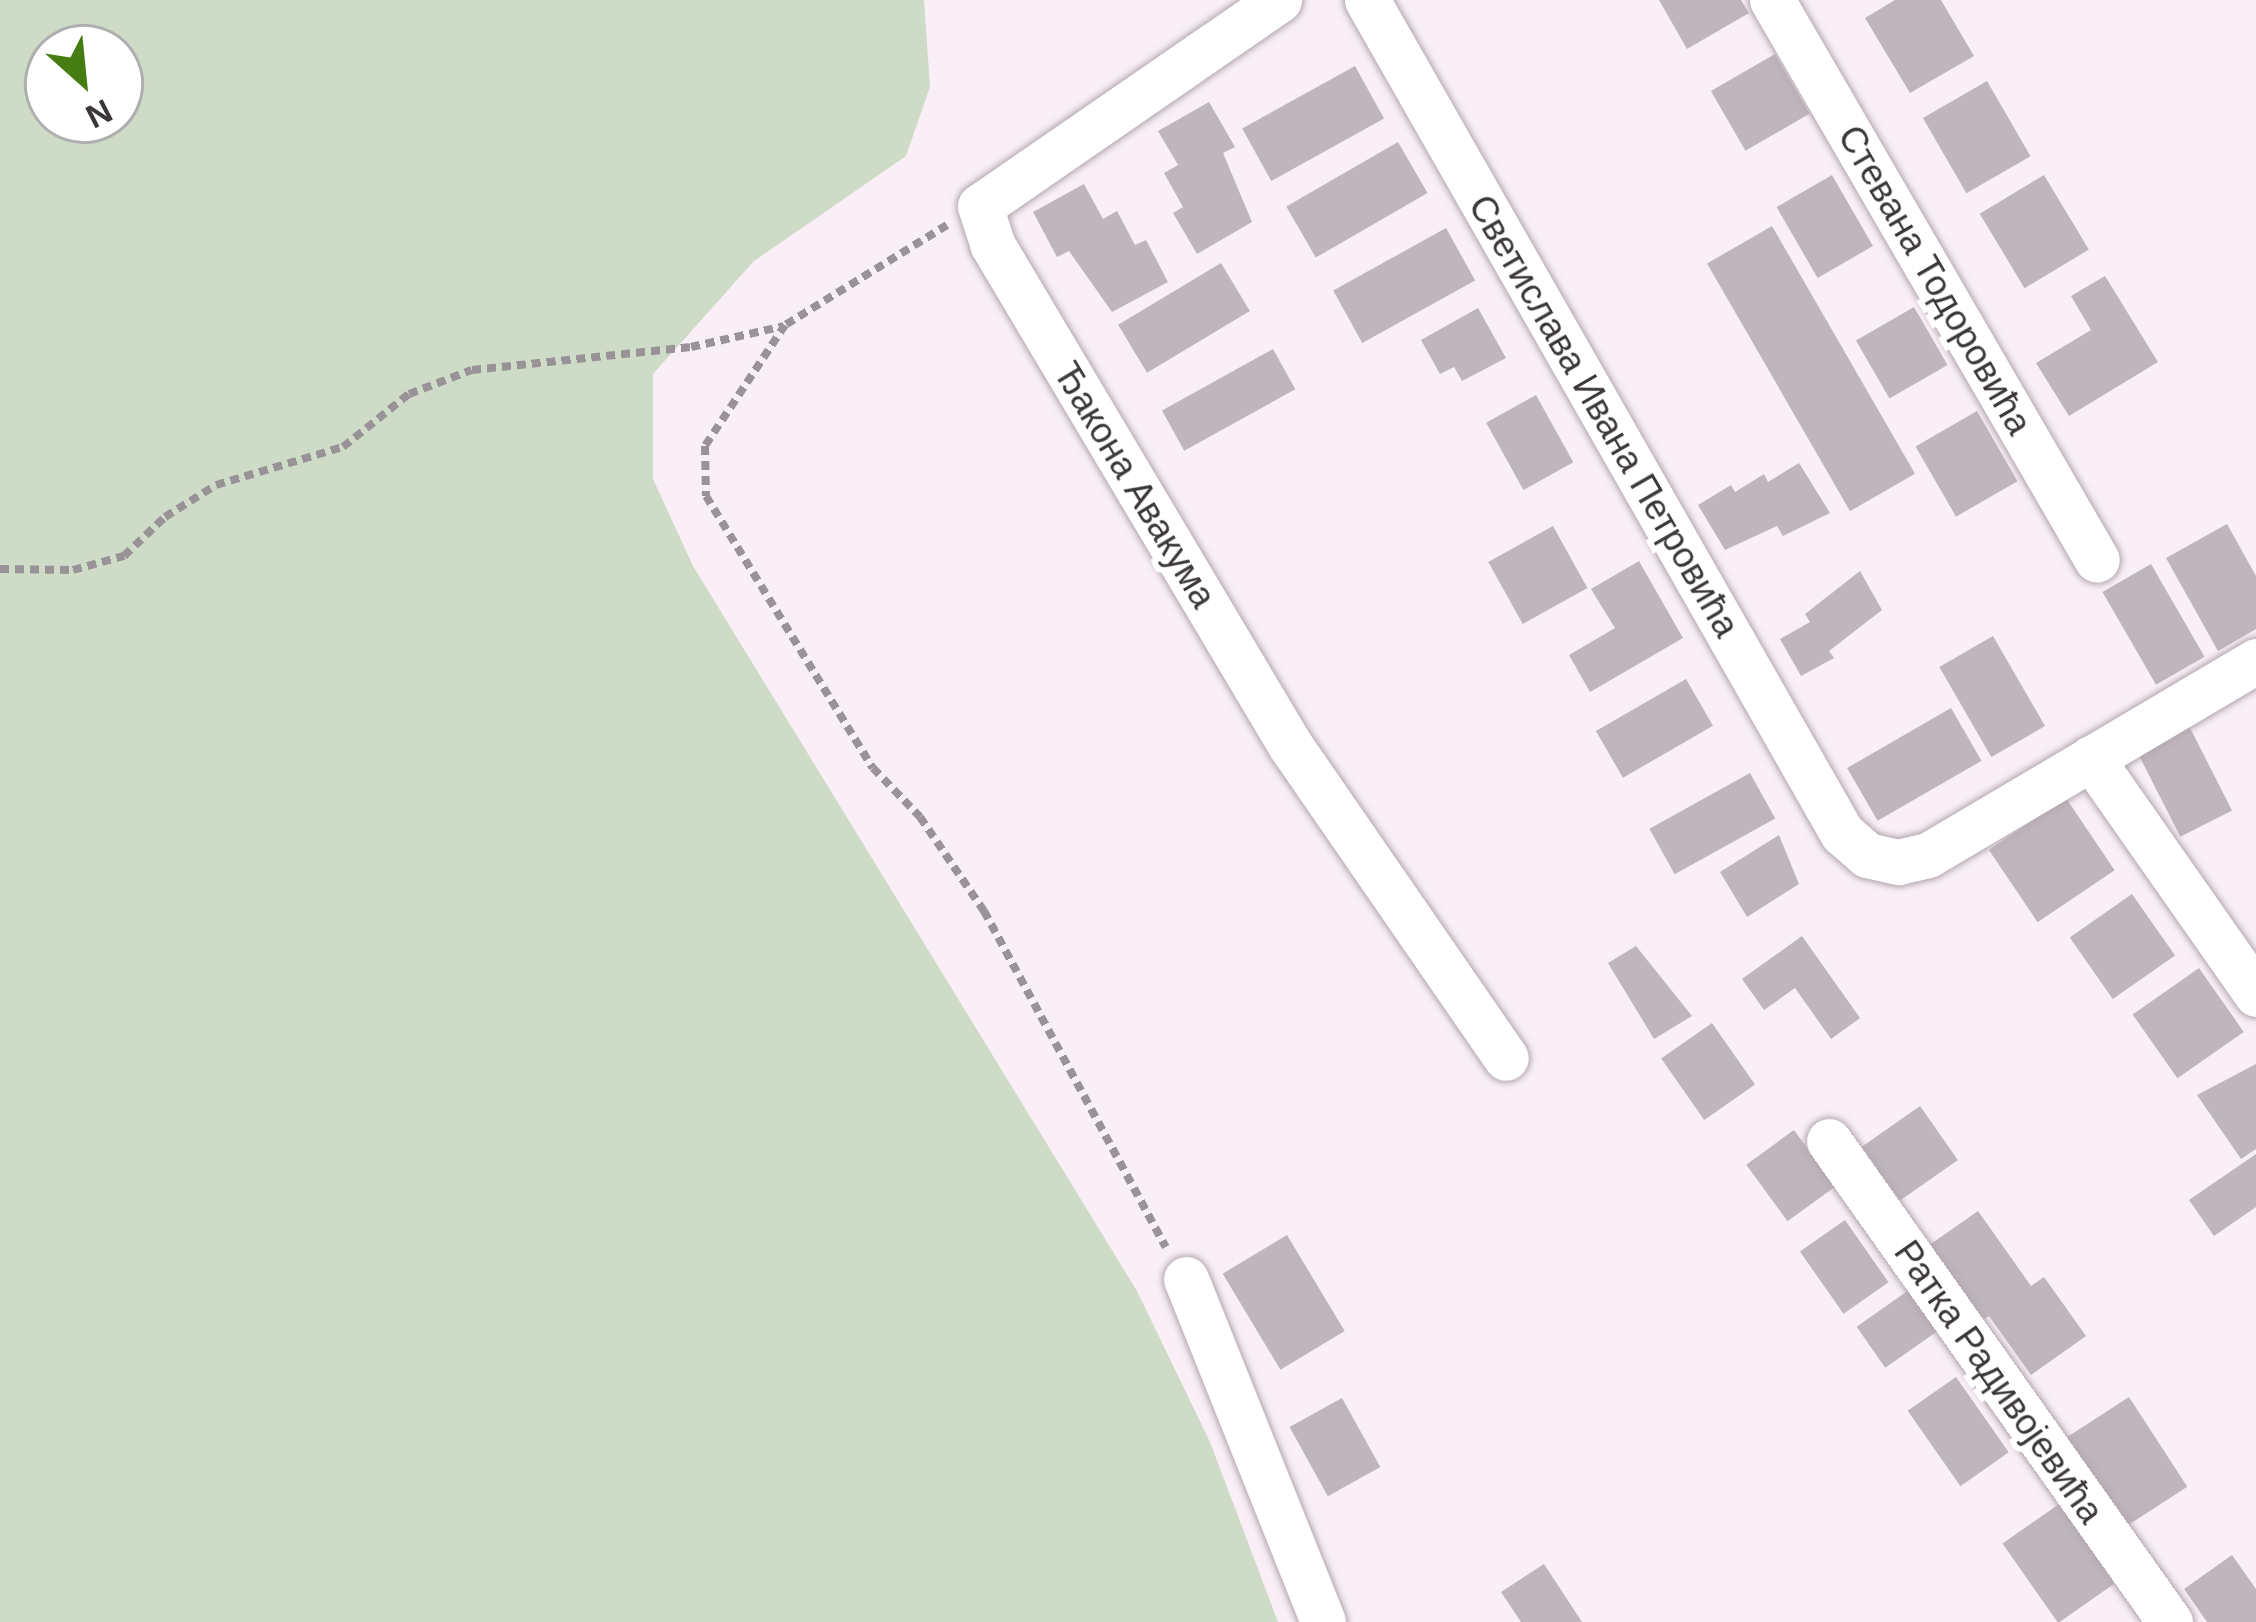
<!DOCTYPE html>
<html>
<head>
<meta charset="utf-8">
<style>
	body { margin:0 }
	#map { position:relative; width:2256px; height:1622px; overflow:hidden; background:#faeff7; font-family:Helvetica,sans-serif }
	div>[style] { position:absolute }
	.green>* { inset:0; background:#cedbc7 }
	.building>* { inset:0; background:#bfb5bc; transform-origin:0 0 }
	.path>* { height:8px; margin-top:-4px; transform-origin:0; background:repeating-linear-gradient(90deg,#999297 0 9px,transparent 0 15px) }
	.roads { filter:drop-shadow(0 0 3px #b2a8af) drop-shadow(0 0 3px #b2a8af) }
	.minor>* { height:45px; margin:-22.5px; padding:0 22.5px; transform-origin:22.5px; border-radius:22.5px; background:#fff }
	span { translate:-50% -50%; white-space:nowrap; text-align:center; line-height:1.15; -webkit-text-stroke:12px #fff; paint-order:stroke }
	.street-label { font-size:36px; color:#3a3639 }
	.north { position:absolute; left:24px; top:24px; width:120px; height:120px; box-sizing:border-box; background:#fff; border:3px solid #b0afb0; border-radius:50%; rotate:153deg; font-size:33px; font-weight:700; line-height:48px; text-align:center; color:#3a3639 }
	.north::after { content:''; display:block; margin:auto; width:42px; height:54px; background:#467d12; clip-path:polygon(50% 0,100% 100%,50% 72%,0 100%) }
</style>
</head>
<body>
<div id="map">
	<div class="green">
		<i style="clip-path:polygon(evenodd,0 0,924px 0,930px 87px,906px 156px,754px 261px,653px 374px,653px 479px,693px 566px,1137px 1291px,1210px 1442px,1278px 1622px,0 1622px,0 0,48px 48px,120px 48px,120px 120px,48px 120px,48px 48px)"></i>
	</div>
	<div class="building">
		<i style="clip-path:polygon(1659px 0,1741px 0,1749px 13px,1687px 49px)"></i>
		<i style="clip-path:polygon(1895px 0,1941px 0,1974px 56px,1910px 93px,1865px 18px)"></i>
		<i style="left:1775px;top:54px;width:69px;height:74px;rotate:60deg"></i>
		<i style="left:1355px;top:66px;width:60px;height:129px;rotate:61deg"></i>
		<i style="left:1987px;top:81px;width:87px;height:74px;rotate:60deg"></i>
		<i style="clip-path:polygon(1209px 102px,1235px 147px,1223px 153px,1252px 222px,1197px 254px,1173px 213px,1183px 207px,1164px 173px,1178px 165px,1158px 131px)"></i>
		<i style="left:1398px;top:142px;width:59px;height:129px;rotate:60deg"></i>
		<i style="left:1832px;top:175px;width:82px;height:64px;rotate:60deg"></i>
		<i style="left:2044px;top:175px;width:87px;height:75px;rotate:59deg"></i>
		<i style="clip-path:polygon(1084px 184px,1103px 219px,1117px 211px,1135px 245px,1146px 240px,1168px 282px,1112px 312px,1069px 251px,1057px 257px,1033px 212px)"></i>
		<i style="left:1772px;top:226px;width:286px;height:75px;rotate:60deg"></i>
		<i style="left:1446px;top:228px;width:60px;height:129px;rotate:61deg"></i>
		<i style="left:1221px;top:263px;width:56px;height:120px;rotate:59deg"></i>
		<i style="clip-path:polygon(2105px 276px,2158px 362px,2069px 416px,2036px 363px,2091px 330px,2071px 296px)"></i>
		<i style="left:1914px;top:307px;width:67px;height:67px;rotate:60deg"></i>
		<i style="clip-path:polygon(1478px 308px,1506px 358px,1462px 381px,1454px 367px,1440px 374px,1421px 340px)"></i>
		<i style="left:1273px;top:349px;width:46px;height:127px;rotate:61deg"></i>
		<i style="left:1536px;top:395px;width:77px;height:57px;rotate:61deg"></i>
		<i style="left:1977px;top:411px;width:81px;height:71px;rotate:60deg"></i>
		<i style="clip-path:polygon(1799px 463px,1830px 513px,1783px 536px,1777px 526px,1725px 550px,1698px 505px,1731px 485px,1735px 492px,1764px 474px,1768px 482px)"></i>
		<i style="clip-path:polygon(2227px 524px,2256px 576px,2256px 629px,2218px 651px,2166px 558px)"></i>
		<i style="left:1553px;top:526px;width:71px;height:74px;rotate:61deg"></i>
		<i style="clip-path:polygon(1639px 561px,1683px 638px,1590px 692px,1569px 655px,1615px 628px,1591px 589px)"></i>
		<i style="left:2151px;top:564px;width:107px;height:56px;rotate:60deg"></i>
		<i style="clip-path:polygon(1860px 571px,1882px 610px,1829px 651px,1834px 658px,1801px 676px,1780px 639px,1810px 622px,1805px 614px)"></i>
		<i style="left:1993px;top:636px;width:104px;height:62px;rotate:60deg"></i>
		<i style="left:1686px;top:679px;width:54px;height:104px;rotate:60deg"></i>
		<i style="left:1951px;top:708px;width:61px;height:120px;rotate:60deg"></i>
		<i style="left:2188px;top:724px;width:97px;height:58px;rotate:63deg"></i>
		<i style="left:1750px;top:773px;width:52px;height:115px;rotate:61deg"></i>
		<i style="left:2066px;top:798px;width:87px;height:93px;rotate:56deg"></i>
		<i style="clip-path:polygon(1779px 835px,1799px 884px,1747px 917px,1720px 872px)"></i>
		<i style="left:2132px;top:894px;width:75px;height:76px;rotate:55deg"></i>
		<i style="clip-path:polygon(1802px 936px,1860px 1018px,1831px 1039px,1795px 988px,1764px 1010px,1742px 979px)"></i>
		<i style="clip-path:polygon(1636px 946px,1692px 1016px,1654px 1039px,1608px 963px)"></i>
		<i style="left:2199px;top:968px;width:78px;height:81px;rotate:55deg"></i>
		<i style="left:1712px;top:1023px;width:75px;height:62px;rotate:55deg"></i>
		<i style="clip-path:polygon(2256px 1064px,2256px 1149px,2241px 1159px,2197px 1095px)"></i>
		<i style="left:1920px;top:1106px;width:66px;height:71px;rotate:55deg"></i>
		<i style="left:1794px;top:1130px;width:70px;height:59px;rotate:54deg"></i>
		<i style="clip-path:polygon(2256px 1154px,2256px 1207px,2214px 1236px,2189px 1200px)"></i>
		<i style="clip-path:polygon(1978px 1211px,2031px 1286px,2044px 1277px,2086px 1336px,2031px 1375px,1989px 1316px,1978px 1323px,1925px 1248px)"></i>
		<i style="left:1845px;top:1220px;width:76px;height:55px;rotate:55deg"></i>
		<i style="left:1287px;top:1235px;width:112px;height:75px;rotate:59deg"></i>
		<i style="left:1909px;top:1290px;width:50px;height:64px;rotate:55deg"></i>
		<i style="left:1956px;top:1377px;width:92px;height:59px;rotate:55deg"></i>
		<i style="left:2129px;top:1397px;width:107px;height:75px;rotate:57deg"></i>
		<i style="left:1342px;top:1398px;width:79px;height:60px;rotate:61deg"></i>
		<i style="left:2059px;top:1504px;width:97px;height:69px;rotate:55deg"></i>
		<i style="clip-path:polygon(2232px 1555px,2256px 1589px,2256px 1622px,2207px 1622px,2184px 1589px)"></i>
		<i style="clip-path:polygon(1544px 1564px,1582px 1622px,1521px 1622px,1501px 1592px)"></i>
	</div>
	<div class="path">
		<i style="left:947px;top:225px;width:190px;rotate:148.3deg"></i>
		<i style="left:785px;top:325px;width:145px;rotate:123.5deg"></i>
		<i style="left:705px;top:446px;width:50px;rotate:88.9deg"></i>
		<i style="left:706px;top:496px;width:319px;rotate:58.5deg"></i>
		<i style="left:873px;top:768px;width:68px;rotate:46.2deg"></i>
		<i style="left:920px;top:817px;width:114px;rotate:55.8deg"></i>
		<i style="left:984px;top:911px;width:382px;rotate:61.6deg"></i>
		<i style="left:0;top:569px;width:73px;rotate:0.8deg"></i>
		<i style="left:73px;top:570px;width:53px;rotate:-15.4deg"></i>
		<i style="left:124px;top:556px;width:57px;rotate:-43.6deg"></i>
		<i style="left:165px;top:517px;width:60px;rotate:-32.1deg"></i>
		<i style="left:216px;top:485px;width:133px;rotate:-16.7deg"></i>
		<i style="left:343px;top:447px;width:85px;rotate:-38.8deg"></i>
		<i style="left:409px;top:394px;width:67px;rotate:-20.9deg"></i>
		<i style="left:472px;top:370px;width:220px;rotate:-6deg"></i>
		<i style="left:691px;top:347px;width:95px;rotate:-12.7deg"></i>
	</div>
	<div class="roads">
		<div class="minor">
			<i style="left:1279px;top:0;width:363px;rotate:145.4deg"></i>
			<i style="left:980px;top:206px;width:40px;rotate:72deg"></i>
			<i style="left:992px;top:244px;width:583px;rotate:59.26deg"></i>
			<i style="left:1290px;top:745px;width:380px;rotate:55.4deg"></i>
			<i style="left:1367px;top:0;width:959px;rotate:60.31deg"></i>
			<i style="left:1842px;top:833px;width:33px;rotate:41deg"></i>
			<i style="left:1867px;top:855px;width:32px;rotate:13deg"></i>
			<i style="left:1898px;top:862px;width:31px;rotate:-13deg"></i>
			<i style="left:1928px;top:855px;width:381px;rotate:-30.6deg"></i>
			<i style="left:1772px;top:0;width:647px;rotate:59.87deg"></i>
			<i style="left:2091px;top:758px;width:288px;rotate:55deg"></i>
			<i style="left:1829px;top:1141px;width:590px;rotate:54.67deg"></i>
			<i style="left:1186px;top:1279px;width:369px;rotate:68.2deg"></i>
		</div>
	</div>
	<div class="street-label">
		<span style="left:1935px;top:280px;rotate:60deg">Стевана Тодоровића</span>
		<span style="left:1604px;top:416px;rotate:60deg">Светислава Ивана Петровића</span>
		<span style="left:1135px;top:485px;rotate:59deg">Ђакона Авакума</span>
		<span style="left:1999px;top:1382px;rotate:55deg">Ратка Радивојевића</span>
	</div>
	<div class="north">N</div>
</div>
</body>
</html>
